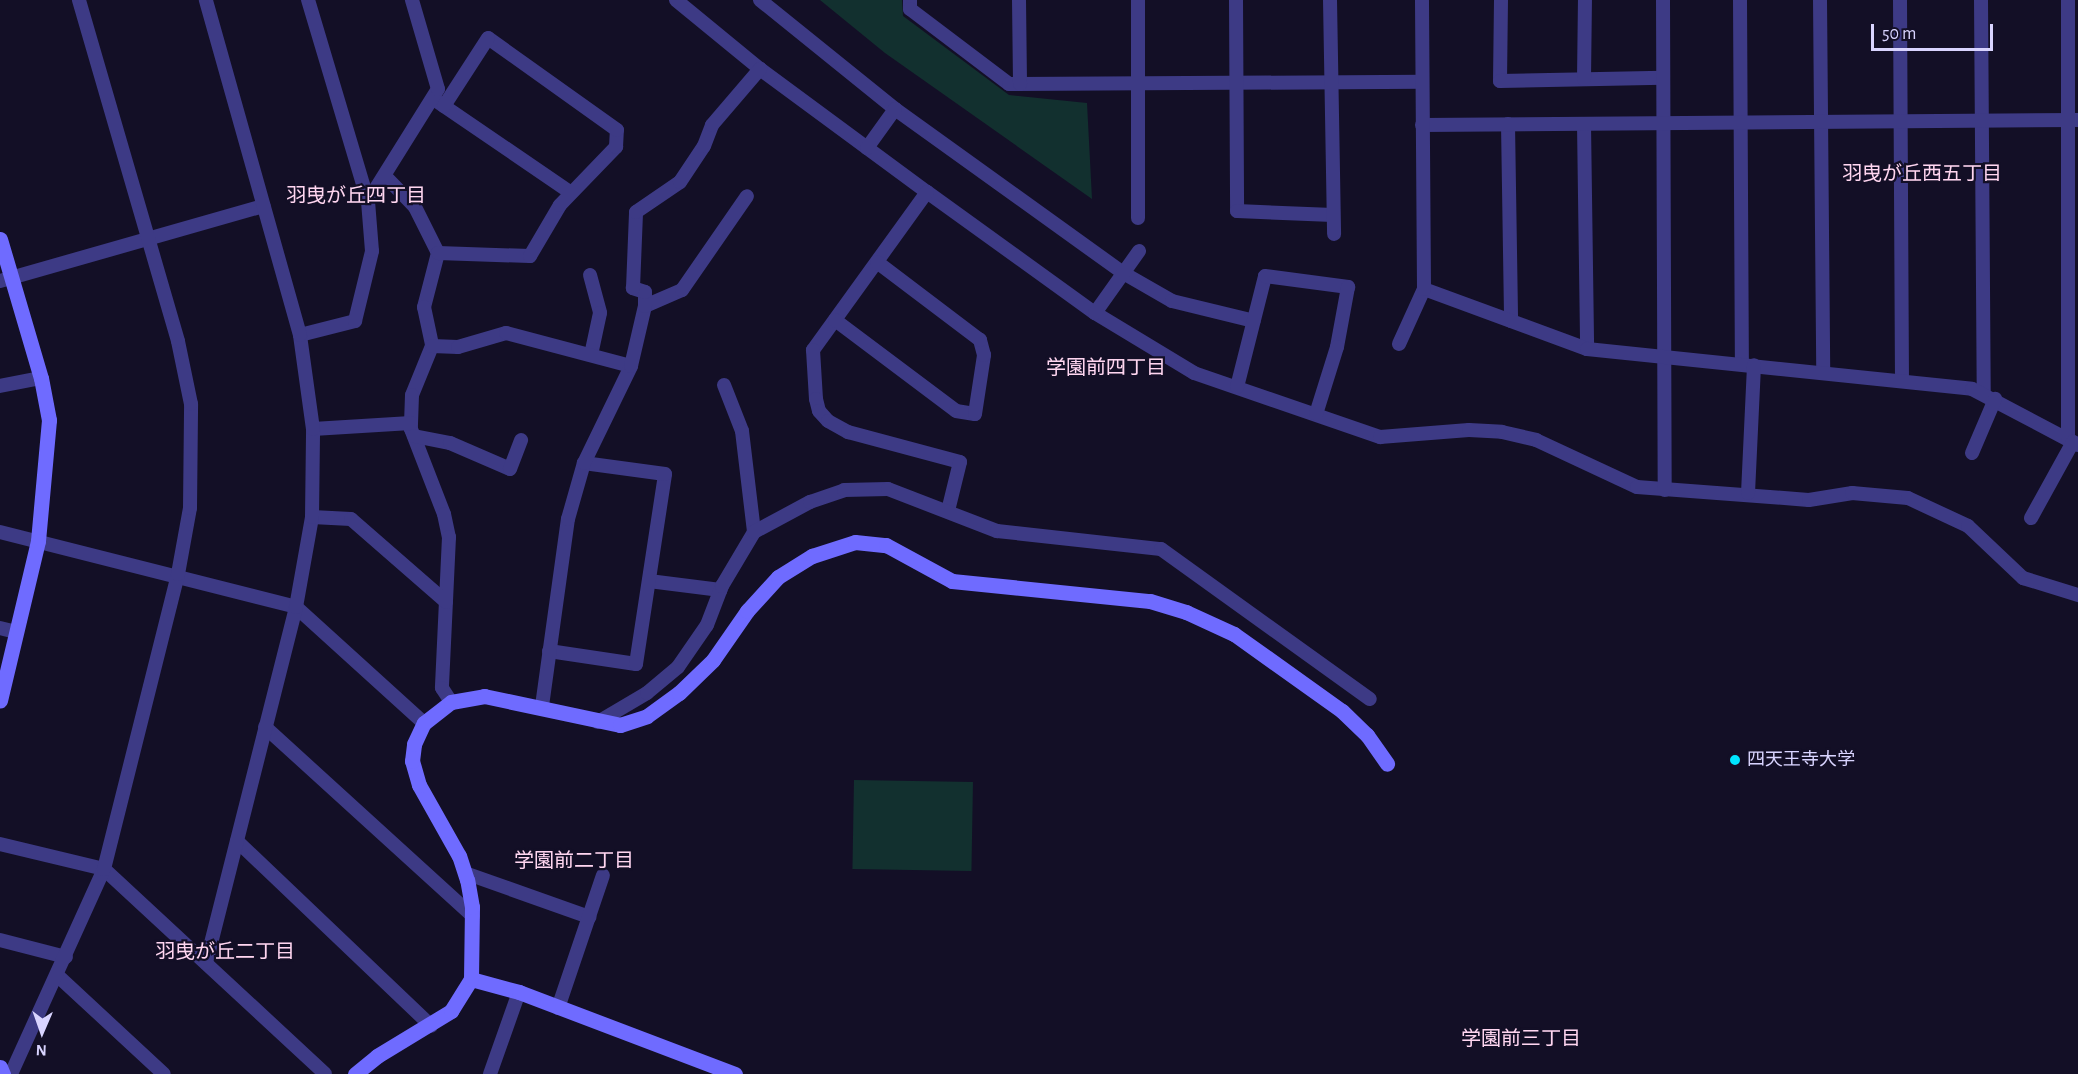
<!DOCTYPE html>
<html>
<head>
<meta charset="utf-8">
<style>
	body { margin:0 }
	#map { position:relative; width:2078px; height:1074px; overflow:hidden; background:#130f26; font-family:"Alegreya Sans","Noto Sans JP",sans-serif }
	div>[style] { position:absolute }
	.green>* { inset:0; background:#12302f; transform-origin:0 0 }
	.street>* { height:14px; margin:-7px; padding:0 7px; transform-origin:7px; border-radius:7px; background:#3d3a85 }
	.secondary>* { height:15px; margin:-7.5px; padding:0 7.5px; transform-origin:7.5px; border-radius:7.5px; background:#6f6bff }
	.dots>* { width:16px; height:16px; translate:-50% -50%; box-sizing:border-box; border:3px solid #130f26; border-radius:50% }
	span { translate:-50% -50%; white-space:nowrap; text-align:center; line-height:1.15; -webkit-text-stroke:4.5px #130f26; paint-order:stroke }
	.poi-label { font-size:18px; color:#d9d4ff }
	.left { translate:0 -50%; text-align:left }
	.neighbourhood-label { font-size:20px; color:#ffd6f0 }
	.north { position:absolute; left:12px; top:1002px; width:60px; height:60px; -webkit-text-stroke:4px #130f26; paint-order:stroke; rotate:182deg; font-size:16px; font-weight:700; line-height:24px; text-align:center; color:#d9d4ff }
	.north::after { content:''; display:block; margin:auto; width:21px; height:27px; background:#d9d4ff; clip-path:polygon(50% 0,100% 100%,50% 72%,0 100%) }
	.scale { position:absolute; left:1871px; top:24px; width:122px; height:27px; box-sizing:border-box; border:3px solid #d9d4ff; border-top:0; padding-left:8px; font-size:18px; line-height:21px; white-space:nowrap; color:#d9d4ff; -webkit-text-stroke:4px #130f26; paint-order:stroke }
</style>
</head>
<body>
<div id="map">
	<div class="green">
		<i style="clip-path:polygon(820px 0,902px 0,903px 16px,1009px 95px,1087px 103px,1092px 199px,885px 53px)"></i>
		<i style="left:854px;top:780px;width:119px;height:89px;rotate:1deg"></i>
	</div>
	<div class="street">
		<i style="left:676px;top:0;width:109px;rotate:39.4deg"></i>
		<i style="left:760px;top:69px;width:207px;rotate:36.4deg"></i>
		<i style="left:927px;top:192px;width:207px;rotate:35.8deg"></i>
		<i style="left:1095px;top:313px;width:116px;rotate:31.2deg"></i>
		<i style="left:1194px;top:373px;width:197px;rotate:19deg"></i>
		<i style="left:1380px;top:437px;width:89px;rotate:-4.5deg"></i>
		<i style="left:1469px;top:430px;width:33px;rotate:3deg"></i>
		<i style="left:1502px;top:432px;width:35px;rotate:13deg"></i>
		<i style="left:1536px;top:440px;width:111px;rotate:25deg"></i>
		<i style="left:1637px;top:487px;width:172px;rotate:4.3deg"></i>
		<i style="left:1809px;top:500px;width:44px;rotate:-9.2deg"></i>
		<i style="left:1852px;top:493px;width:56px;rotate:5.1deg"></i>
		<i style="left:1908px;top:498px;width:66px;rotate:25deg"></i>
		<i style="left:1968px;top:526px;width:76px;rotate:43.4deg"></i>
		<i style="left:2023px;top:578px;width:58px;rotate:17.2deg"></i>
		<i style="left:760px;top:0;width:174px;rotate:38.9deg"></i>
		<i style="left:895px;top:109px;width:283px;rotate:35.7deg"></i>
		<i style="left:1125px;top:274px;width:54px;rotate:29.9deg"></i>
		<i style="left:1172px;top:301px;width:84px;rotate:13.7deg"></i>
		<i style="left:910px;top:0;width:9px;rotate:90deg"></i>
		<i style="left:910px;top:9px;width:124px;rotate:37.1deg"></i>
		<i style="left:1009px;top:84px;width:413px;rotate:-0.3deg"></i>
		<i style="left:1019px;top:0;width:84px;rotate:89.3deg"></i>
		<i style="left:1236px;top:0;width:211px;rotate:89.7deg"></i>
		<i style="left:1237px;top:211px;width:96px;rotate:2.4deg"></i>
		<i style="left:1330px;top:0;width:234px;rotate:89deg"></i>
		<i style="left:1501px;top:0;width:81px;rotate:90.7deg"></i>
		<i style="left:1500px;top:81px;width:163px;rotate:-1.1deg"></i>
		<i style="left:1663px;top:0;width:490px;rotate:89.8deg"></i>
		<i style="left:1740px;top:0;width:364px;rotate:89.7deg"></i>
		<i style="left:1820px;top:0;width:372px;rotate:89.5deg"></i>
		<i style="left:1900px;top:0;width:378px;rotate:89.7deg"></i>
		<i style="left:1981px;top:0;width:394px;rotate:89.6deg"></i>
		<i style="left:1584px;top:79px;width:79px;rotate:-89.3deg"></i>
		<i style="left:438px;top:102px;width:160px;rotate:34.3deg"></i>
		<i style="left:1508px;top:124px;width:197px;rotate:89.1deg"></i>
		<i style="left:1584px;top:124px;width:225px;rotate:89.2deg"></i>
		<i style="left:1422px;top:125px;width:656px;rotate:-0.44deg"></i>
		<i style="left:867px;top:148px;width:48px;rotate:-54.3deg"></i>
		<i style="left:385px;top:176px;width:43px;rotate:45.9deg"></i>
		<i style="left:415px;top:207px;width:51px;rotate:63.4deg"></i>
		<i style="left:438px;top:253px;width:56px;rotate:104.5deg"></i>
		<i style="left:424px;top:307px;width:40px;rotate:78deg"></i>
		<i style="left:432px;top:346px;width:53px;rotate:112.2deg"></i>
		<i style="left:412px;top:395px;width:34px;rotate:92deg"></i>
		<i style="left:411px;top:429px;width:91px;rotate:68.8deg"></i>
		<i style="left:444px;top:514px;width:24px;rotate:78deg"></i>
		<i style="left:449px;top:537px;width:151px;rotate:92.7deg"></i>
		<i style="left:442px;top:688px;width:17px;rotate:57deg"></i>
		<i style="left:927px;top:192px;width:195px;rotate:125.8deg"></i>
		<i style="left:813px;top:350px;width:49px;rotate:86.5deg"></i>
		<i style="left:816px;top:399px;width:12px;rotate:76deg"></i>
		<i style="left:819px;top:411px;width:13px;rotate:48deg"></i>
		<i style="left:828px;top:421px;width:23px;rotate:29deg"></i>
		<i style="left:848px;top:432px;width:116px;rotate:15deg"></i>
		<i style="left:960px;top:462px;width:50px;rotate:103.8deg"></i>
		<i style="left:368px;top:201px;width:132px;rotate:-58deg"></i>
		<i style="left:438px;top:89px;width:93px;rotate:-106.3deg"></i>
		<i style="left:1138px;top:218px;width:218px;rotate:-90deg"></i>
		<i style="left:438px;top:253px;width:92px;rotate:1.9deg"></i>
		<i style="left:530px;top:256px;width:59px;rotate:-59.5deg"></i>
		<i style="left:560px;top:205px;width:81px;rotate:-46deg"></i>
		<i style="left:616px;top:147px;width:17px;rotate:-87deg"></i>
		<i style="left:617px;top:130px;width:158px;rotate:-144.5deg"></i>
		<i style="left:488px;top:38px;width:81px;rotate:122.9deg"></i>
		<i style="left:590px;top:275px;width:39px;rotate:75deg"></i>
		<i style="left:600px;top:313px;width:43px;rotate:102.1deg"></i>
		<i style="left:0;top:281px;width:274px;rotate:-15.9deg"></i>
		<i style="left:1424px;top:289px;width:174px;rotate:20.2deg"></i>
		<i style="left:1587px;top:349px;width:387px;rotate:5.9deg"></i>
		<i style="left:1972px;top:389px;width:120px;rotate:27.8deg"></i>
		<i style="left:645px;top:306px;width:40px;rotate:-23.4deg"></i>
		<i style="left:682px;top:290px;width:114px;rotate:-55.3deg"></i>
		<i style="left:1095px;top:313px;width:76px;rotate:-54.6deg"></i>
		<i style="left:835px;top:320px;width:151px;rotate:36.9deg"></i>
		<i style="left:956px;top:411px;width:19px;rotate:9deg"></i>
		<i style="left:975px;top:414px;width:60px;rotate:-81.3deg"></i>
		<i style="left:984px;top:355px;width:16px;rotate:-105deg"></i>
		<i style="left:980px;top:340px;width:129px;rotate:-142.9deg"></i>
		<i style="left:300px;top:335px;width:57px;rotate:-14.3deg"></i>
		<i style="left:355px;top:321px;width:72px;rotate:-76.3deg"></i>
		<i style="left:372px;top:251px;width:50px;rotate:-94.6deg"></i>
		<i style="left:368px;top:201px;width:210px;rotate:-106.6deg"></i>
		<i style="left:1399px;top:344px;width:60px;rotate:-65.6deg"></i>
		<i style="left:1424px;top:289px;width:289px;rotate:-90.4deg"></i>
		<i style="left:432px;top:346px;width:26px;rotate:2deg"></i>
		<i style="left:458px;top:347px;width:50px;rotate:-16.3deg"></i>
		<i style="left:506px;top:333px;width:129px;rotate:14.8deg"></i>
		<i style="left:724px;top:385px;width:49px;rotate:68.6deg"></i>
		<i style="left:742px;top:431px;width:102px;rotate:83.2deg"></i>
		<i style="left:0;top:386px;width:42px;rotate:-11deg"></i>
		<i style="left:1237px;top:387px;width:114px;rotate:-75.8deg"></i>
		<i style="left:1265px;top:276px;width:84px;rotate:7.5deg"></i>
		<i style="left:1348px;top:287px;width:61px;rotate:100.4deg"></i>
		<i style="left:1337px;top:347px;width:70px;rotate:107.4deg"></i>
		<i style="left:313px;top:429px;width:98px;rotate:-3.5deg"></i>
		<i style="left:414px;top:436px;width:37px;rotate:11deg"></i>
		<i style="left:450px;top:443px;width:65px;rotate:23.4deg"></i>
		<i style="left:510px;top:469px;width:31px;rotate:-69deg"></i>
		<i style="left:2068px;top:439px;width:439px;rotate:-90deg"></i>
		<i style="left:1972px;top:453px;width:59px;rotate:-66.9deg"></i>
		<i style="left:1748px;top:493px;width:128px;rotate:-87.3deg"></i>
		<i style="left:312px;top:517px;width:39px;rotate:3deg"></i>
		<i style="left:351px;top:519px;width:126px;rotate:41.1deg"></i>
		<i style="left:2031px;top:518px;width:87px;rotate:-61.1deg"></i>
		<i style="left:0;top:532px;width:305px;rotate:14.2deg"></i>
		<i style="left:296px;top:607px;width:173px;rotate:42.2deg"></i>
		<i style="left:649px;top:581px;width:72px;rotate:7.2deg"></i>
		<i style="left:0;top:628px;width:16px;rotate:14deg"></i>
		<i style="left:549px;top:651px;width:88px;rotate:8.5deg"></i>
		<i style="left:636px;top:664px;width:192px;rotate:-81.3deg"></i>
		<i style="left:665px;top:474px;width:82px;rotate:-172.3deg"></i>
		<i style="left:542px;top:706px;width:189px;rotate:-82.1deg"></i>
		<i style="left:568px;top:519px;width:58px;rotate:-74.1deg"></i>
		<i style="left:584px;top:463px;width:108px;rotate:-64.1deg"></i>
		<i style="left:631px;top:366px;width:62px;rotate:-76.9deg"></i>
		<i style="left:645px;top:306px;width:14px;rotate:-90deg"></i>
		<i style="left:645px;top:292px;width:13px;rotate:-162deg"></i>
		<i style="left:633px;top:288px;width:76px;rotate:-87.7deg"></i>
		<i style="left:636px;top:212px;width:53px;rotate:-34.3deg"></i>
		<i style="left:680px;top:182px;width:43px;rotate:-56.3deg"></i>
		<i style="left:704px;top:146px;width:22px;rotate:-69deg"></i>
		<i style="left:712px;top:125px;width:74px;rotate:-49.4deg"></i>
		<i style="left:598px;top:722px;width:57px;rotate:-30.6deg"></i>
		<i style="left:647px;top:693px;width:40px;rotate:-40deg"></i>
		<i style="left:678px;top:667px;width:51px;rotate:-55.4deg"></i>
		<i style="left:707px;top:625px;width:42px;rotate:-69deg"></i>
		<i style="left:722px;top:586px;width:63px;rotate:-59.3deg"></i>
		<i style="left:754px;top:532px;width:64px;rotate:-28.2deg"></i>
		<i style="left:810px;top:502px;width:36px;rotate:-19deg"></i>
		<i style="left:844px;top:490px;width:44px;rotate:-1.3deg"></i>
		<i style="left:888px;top:489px;width:117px;rotate:21.1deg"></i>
		<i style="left:997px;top:531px;width:165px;rotate:6.3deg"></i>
		<i style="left:1161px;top:549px;width:257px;rotate:35.7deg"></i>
		<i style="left:265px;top:727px;width:281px;rotate:42.3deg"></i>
		<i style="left:237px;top:841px;width:268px;rotate:43.6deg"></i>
		<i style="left:0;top:844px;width:107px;rotate:13.5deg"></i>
		<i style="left:104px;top:869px;width:301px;rotate:42.8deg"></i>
		<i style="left:465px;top:873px;width:132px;rotate:19.5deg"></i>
		<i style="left:0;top:940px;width:68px;rotate:14.4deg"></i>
		<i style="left:206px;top:963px;width:367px;rotate:-75.8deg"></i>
		<i style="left:296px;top:607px;width:91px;rotate:-79.9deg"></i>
		<i style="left:312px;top:517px;width:88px;rotate:-89.3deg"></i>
		<i style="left:313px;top:429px;width:95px;rotate:-97.9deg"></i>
		<i style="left:300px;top:335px;width:348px;rotate:-105.7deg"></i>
		<i style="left:58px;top:976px;width:144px;rotate:42.8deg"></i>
		<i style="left:558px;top:1008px;width:140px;rotate:-71.3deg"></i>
		<i style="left:11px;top:1074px;width:225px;rotate:-65.6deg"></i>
		<i style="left:104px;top:869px;width:304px;rotate:-75.9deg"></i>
		<i style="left:178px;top:574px;width:67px;rotate:-79.7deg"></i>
		<i style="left:190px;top:508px;width:104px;rotate:-89.4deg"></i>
		<i style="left:191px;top:404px;width:64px;rotate:-101.7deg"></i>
		<i style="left:178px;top:341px;width:355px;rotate:-106.2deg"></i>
		<i style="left:490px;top:1074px;width:87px;rotate:-70.5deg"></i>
	</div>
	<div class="secondary">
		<i style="left:0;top:239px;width:145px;rotate:73.6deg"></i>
		<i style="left:41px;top:378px;width:43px;rotate:79.2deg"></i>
		<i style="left:49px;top:420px;width:121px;rotate:95.2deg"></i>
		<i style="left:38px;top:541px;width:164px;rotate:103.4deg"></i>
		<i style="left:471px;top:979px;width:50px;rotate:15.2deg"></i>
		<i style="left:519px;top:992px;width:231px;rotate:20.8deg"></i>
		<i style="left:0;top:1067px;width:8px;rotate:67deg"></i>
		<i style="left:355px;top:1074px;width:28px;rotate:-39deg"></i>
		<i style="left:377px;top:1056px;width:87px;rotate:-31.3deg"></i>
		<i style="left:451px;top:1011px;width:38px;rotate:-58deg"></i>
		<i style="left:471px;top:979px;width:72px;rotate:-89.2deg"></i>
		<i style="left:472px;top:907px;width:27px;rotate:-100deg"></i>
		<i style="left:467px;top:880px;width:25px;rotate:-108deg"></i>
		<i style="left:459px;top:856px;width:81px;rotate:-119.4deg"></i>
		<i style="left:419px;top:785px;width:25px;rotate:-106deg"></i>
		<i style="left:412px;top:761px;width:17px;rotate:-83deg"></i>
		<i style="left:414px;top:744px;width:23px;rotate:-65deg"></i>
		<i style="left:424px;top:723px;width:34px;rotate:-38deg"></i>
		<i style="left:451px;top:702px;width:34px;rotate:-10deg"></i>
		<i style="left:484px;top:696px;width:139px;rotate:12deg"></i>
		<i style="left:620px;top:725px;width:28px;rotate:-18deg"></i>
		<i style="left:647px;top:716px;width:39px;rotate:-36deg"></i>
		<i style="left:679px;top:693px;width:47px;rotate:-44.1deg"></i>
		<i style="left:713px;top:660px;width:60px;rotate:-55.2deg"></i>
		<i style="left:747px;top:611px;width:46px;rotate:-47.6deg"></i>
		<i style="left:778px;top:577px;width:40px;rotate:-32deg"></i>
		<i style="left:812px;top:556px;width:45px;rotate:-18deg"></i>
		<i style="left:855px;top:542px;width:31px;rotate:6deg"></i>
		<i style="left:886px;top:545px;width:75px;rotate:28.6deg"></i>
		<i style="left:952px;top:581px;width:199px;rotate:5.8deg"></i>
		<i style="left:1150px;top:601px;width:38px;rotate:17deg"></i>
		<i style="left:1186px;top:612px;width:53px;rotate:24.6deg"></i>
		<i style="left:1234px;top:634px;width:133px;rotate:35.5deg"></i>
		<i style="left:1342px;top:711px;width:35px;rotate:44deg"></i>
		<i style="left:1367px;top:735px;width:35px;rotate:55deg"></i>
	</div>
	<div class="dots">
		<i style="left:1735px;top:760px;background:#00e5ff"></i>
	</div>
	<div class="poi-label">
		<span class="left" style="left:1747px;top:760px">四天王寺大学</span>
	</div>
	<div class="neighbourhood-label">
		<span style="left:1922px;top:174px">羽曳が丘西五丁目</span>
		<span style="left:356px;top:196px">羽曳が丘四丁目</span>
		<span style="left:1106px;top:368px">学園前四丁目</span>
		<span style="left:574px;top:861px">学園前二丁目</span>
		<span style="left:225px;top:952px">羽曳が丘二丁目</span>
		<span style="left:1521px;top:1039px">学園前三丁目</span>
	</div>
	<div class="north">N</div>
	<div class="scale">50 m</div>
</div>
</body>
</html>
